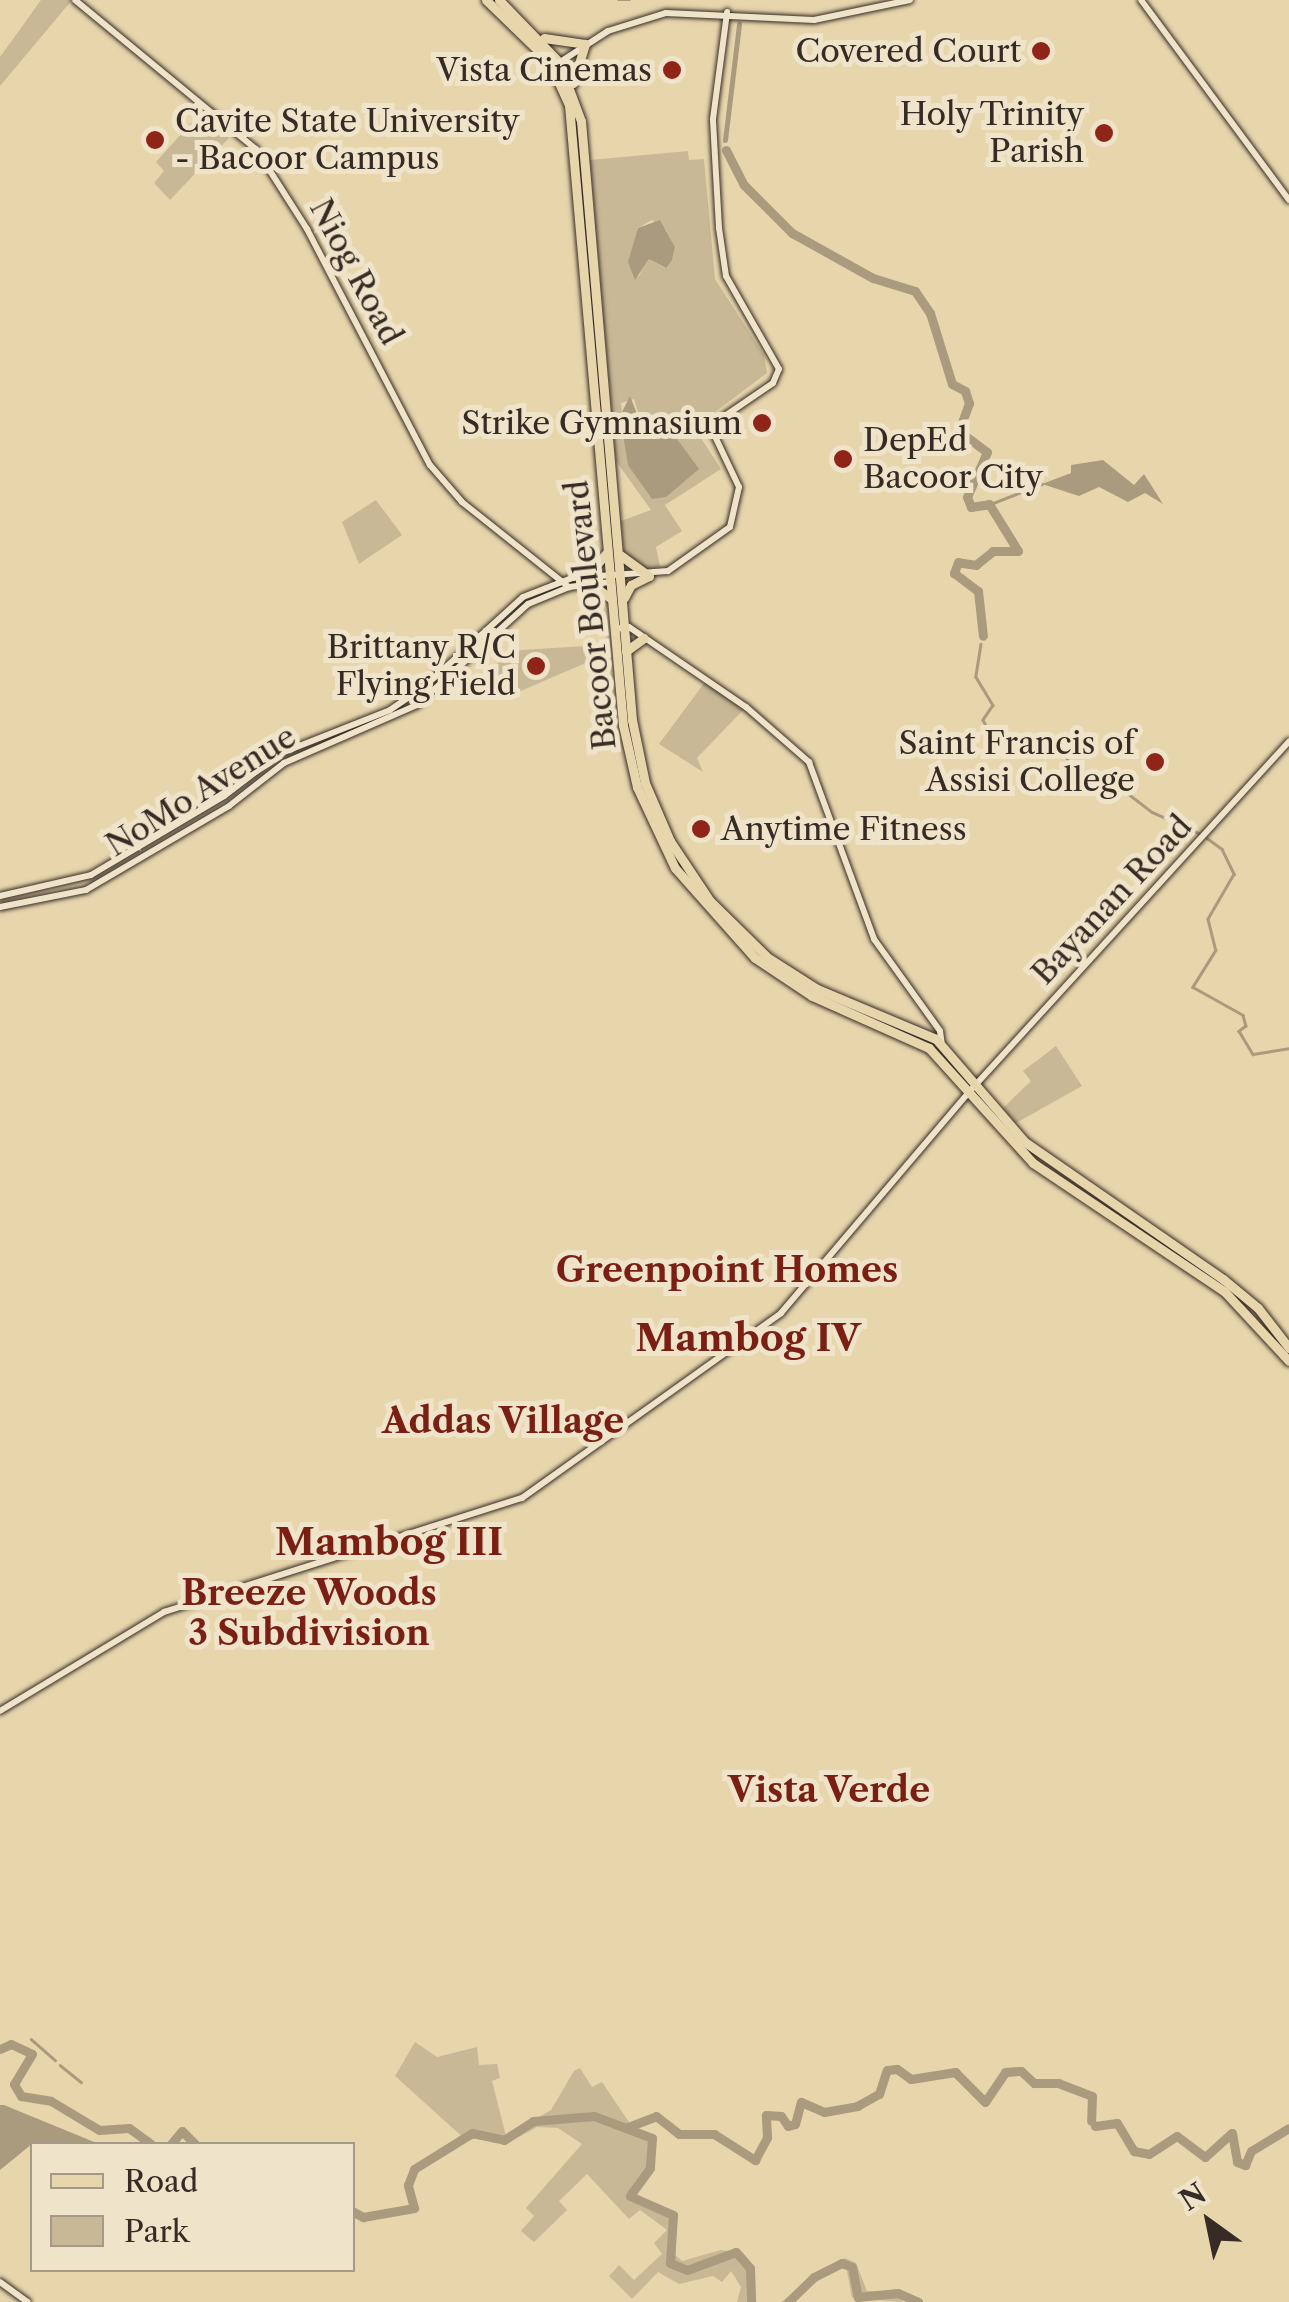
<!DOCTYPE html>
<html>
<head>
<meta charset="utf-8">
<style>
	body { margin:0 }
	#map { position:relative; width:1289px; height:2302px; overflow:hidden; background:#e7d5ac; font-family:"Libre Caslon Text",serif }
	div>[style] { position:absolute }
	.green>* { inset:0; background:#c9b895 }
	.water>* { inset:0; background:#ab9b7e }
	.stream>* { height:2.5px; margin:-1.25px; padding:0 1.25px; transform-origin:1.25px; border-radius:1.25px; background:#ab9b7e }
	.canal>* { height:5px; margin:-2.5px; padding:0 2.5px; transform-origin:2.5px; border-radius:2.5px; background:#ab9b7e }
	.river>* { height:9px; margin:-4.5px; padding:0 4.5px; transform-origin:4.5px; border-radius:4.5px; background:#ab9b7e }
	.roads { filter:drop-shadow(0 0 2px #362b25) drop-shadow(0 0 2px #362b25) }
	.secondary>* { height:6px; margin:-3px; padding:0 3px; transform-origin:3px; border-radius:3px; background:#efe4c9 }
	.primary>* { height:9px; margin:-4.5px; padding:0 4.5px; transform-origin:4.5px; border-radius:4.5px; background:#e7d5ac }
	.dots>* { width:28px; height:28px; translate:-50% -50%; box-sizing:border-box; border:5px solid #efe4c9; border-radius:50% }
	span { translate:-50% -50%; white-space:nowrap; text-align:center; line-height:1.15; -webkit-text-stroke:10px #efe4c9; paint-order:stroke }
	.poi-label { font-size:32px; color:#362b25 }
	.right { translate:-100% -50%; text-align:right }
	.left { translate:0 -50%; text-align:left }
	.street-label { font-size:32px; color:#362b25 }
	.neighbourhood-label { font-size:35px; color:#7a1f14; font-weight:700 }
	.quarter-label { font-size:38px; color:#7a1f14; font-weight:700 }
	.legend { position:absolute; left:30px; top:2142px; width:325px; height:130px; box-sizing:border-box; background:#efe4c9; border:2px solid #a59a87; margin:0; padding:12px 18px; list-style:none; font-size:30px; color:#362b25 }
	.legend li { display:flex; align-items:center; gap:20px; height:50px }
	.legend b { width:50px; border:2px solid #a59a87 }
	.north { position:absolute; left:1159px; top:2172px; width:100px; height:100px; -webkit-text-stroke:8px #efe4c9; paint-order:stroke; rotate:327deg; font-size:28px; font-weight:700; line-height:40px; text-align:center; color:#362b25 }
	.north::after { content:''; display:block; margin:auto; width:35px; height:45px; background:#362b25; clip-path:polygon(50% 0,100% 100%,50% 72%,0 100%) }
</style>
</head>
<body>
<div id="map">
	<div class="green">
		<i style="clip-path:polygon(41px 0,72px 0,0 86px,0 57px)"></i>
		<i style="clip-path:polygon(200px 113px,229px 138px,170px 200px,154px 183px,164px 171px,156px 162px)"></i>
		<i style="clip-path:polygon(evenodd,688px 151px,689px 160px,704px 159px,715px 279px,764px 355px,767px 373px,703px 421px,701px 438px,721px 469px,665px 505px,682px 531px,656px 547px,660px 567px,642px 569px,625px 560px,621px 521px,651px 510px,616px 461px,590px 160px,688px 151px,652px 220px,666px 230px,675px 247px,672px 259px,665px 268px,649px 259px,638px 277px,635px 240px,638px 228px,652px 220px,688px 151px,634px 399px,644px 432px,658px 429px,658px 413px,686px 456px,625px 441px,621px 403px,634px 399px)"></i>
		<i style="clip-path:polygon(376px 500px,402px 535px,359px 564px,342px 522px)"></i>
		<i style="clip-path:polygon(602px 645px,595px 659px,509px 696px,481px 673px,521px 650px)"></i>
		<i style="clip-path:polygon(705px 682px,745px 708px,697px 758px,703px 772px,659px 744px)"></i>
		<i style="clip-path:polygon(1056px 1046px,1082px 1086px,1016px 1123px,1003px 1108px,1031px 1081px,1023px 1071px)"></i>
		<i style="clip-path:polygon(415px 2042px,437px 2057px,477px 2047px,479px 2065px,497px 2064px,500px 2078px,492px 2081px,506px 2136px,551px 2110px,574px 2071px,580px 2068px,592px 2087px,602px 2082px,631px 2125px,656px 2144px,653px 2169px,636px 2184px,634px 2198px,675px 2213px,672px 2252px,682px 2261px,721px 2250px,743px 2253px,753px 2270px,753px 2302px,737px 2302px,741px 2287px,731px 2271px,722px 2282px,713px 2276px,679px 2284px,658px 2272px,632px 2299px,609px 2276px,619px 2265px,634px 2280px,662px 2254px,654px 2243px,667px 2230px,640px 2210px,629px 2219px,587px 2174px,559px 2201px,567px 2210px,534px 2242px,521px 2231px,534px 2216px,526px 2208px,582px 2144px,558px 2128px,537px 2127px,510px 2142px,481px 2137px,467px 2141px,395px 2076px)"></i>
		<i style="clip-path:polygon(845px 2258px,856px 2263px,867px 2291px,906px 2292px,902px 2302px,852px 2298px,846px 2266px,818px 2278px,794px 2302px,781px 2302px)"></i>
	</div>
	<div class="water">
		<i style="clip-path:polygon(660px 220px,675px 247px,672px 260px,666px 268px,649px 259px,635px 280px,628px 262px,638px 228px)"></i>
		<i style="clip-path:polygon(630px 396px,644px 432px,657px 429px,650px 420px,658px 413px,699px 469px,666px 497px,652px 499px,628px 465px,620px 416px)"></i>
		<i style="clip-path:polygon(1103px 460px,1134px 485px,1144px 474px,1163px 504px,1145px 493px,1128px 502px,1099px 487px,1079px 496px,1042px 484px,1071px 473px,1071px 465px)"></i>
		<i style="clip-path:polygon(0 2105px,4px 2105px,99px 2144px,32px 2144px,0 2170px)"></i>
	</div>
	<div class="stream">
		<i style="left:618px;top:0;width:12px"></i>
		<i style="left:988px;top:505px;width:58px;rotate:-21.3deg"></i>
		<i style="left:981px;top:644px;width:33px;rotate:99deg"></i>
		<i style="left:976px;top:677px;width:33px;rotate:59deg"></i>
		<i style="left:993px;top:705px;width:18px;rotate:124deg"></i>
		<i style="left:983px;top:720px;width:25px;rotate:61deg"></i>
		<i style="left:995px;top:742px;width:65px;rotate:5.3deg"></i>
		<i style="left:1060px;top:748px;width:50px;rotate:56.3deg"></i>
		<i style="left:1088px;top:790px;width:29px;rotate:-10deg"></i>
		<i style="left:1117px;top:785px;width:44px;rotate:37.6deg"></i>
		<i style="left:1152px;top:812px;width:51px;rotate:24.1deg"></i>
		<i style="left:1207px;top:838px;width:19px;rotate:36deg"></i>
		<i style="left:1222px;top:849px;width:28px;rotate:64deg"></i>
		<i style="left:1234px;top:874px;width:52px;rotate:120deg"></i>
		<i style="left:1208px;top:919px;width:32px;rotate:76deg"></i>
		<i style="left:1216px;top:950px;width:44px;rotate:121.9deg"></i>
		<i style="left:1193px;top:987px;width:57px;rotate:29.2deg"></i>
		<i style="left:1243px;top:1015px;width:11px;rotate:75deg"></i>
		<i style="left:1246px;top:1026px;width:9px;rotate:144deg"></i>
		<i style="left:1239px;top:1031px;width:27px;rotate:59deg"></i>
		<i style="left:1253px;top:1054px;width:36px;rotate:-9deg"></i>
		<i style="left:31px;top:2039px;width:32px;rotate:41deg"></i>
		<i style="left:60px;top:2065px;width:27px;rotate:39deg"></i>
	</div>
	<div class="canal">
		<i style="left:725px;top:140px;width:117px;rotate:-83.1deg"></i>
	</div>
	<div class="river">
		<i style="left:726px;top:150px;width:39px;rotate:63deg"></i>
		<i style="left:744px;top:185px;width:68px;rotate:45deg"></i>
		<i style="left:792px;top:233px;width:93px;rotate:29.1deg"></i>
		<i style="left:873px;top:278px;width:44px;rotate:17.2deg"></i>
		<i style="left:915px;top:291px;width:27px;rotate:56deg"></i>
		<i style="left:930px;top:313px;width:74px;rotate:72.8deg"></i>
		<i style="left:952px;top:384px;width:15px;rotate:28deg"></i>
		<i style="left:965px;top:391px;width:13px;rotate:72deg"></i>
		<i style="left:969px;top:403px;width:30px;rotate:110deg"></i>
		<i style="left:959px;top:431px;width:35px;rotate:37deg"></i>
		<i style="left:987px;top:452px;width:49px;rotate:114deg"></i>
		<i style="left:967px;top:497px;width:11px;rotate:68deg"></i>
		<i style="left:971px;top:507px;width:18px;rotate:-9deg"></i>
		<i style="left:989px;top:504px;width:55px;rotate:58.3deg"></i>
		<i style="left:1018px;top:551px;width:25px;rotate:180deg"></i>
		<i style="left:993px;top:551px;width:22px;rotate:141deg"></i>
		<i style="left:976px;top:565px;width:18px;rotate:-171deg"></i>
		<i style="left:958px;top:562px;width:12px;rotate:110deg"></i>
		<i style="left:954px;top:573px;width:30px;rotate:37deg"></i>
		<i style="left:978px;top:591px;width:45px;rotate:83.7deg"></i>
		<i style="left:0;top:2049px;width:12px;rotate:-24deg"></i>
		<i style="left:11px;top:2044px;width:23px;rotate:25deg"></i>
		<i style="left:32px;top:2054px;width:35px;rotate:121deg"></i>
		<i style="left:14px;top:2084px;width:14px;rotate:60deg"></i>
		<i style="left:21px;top:2096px;width:30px;rotate:9deg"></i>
		<i style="left:51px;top:2101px;width:56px;rotate:31.1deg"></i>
		<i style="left:99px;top:2130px;width:30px;rotate:-4deg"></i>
		<i style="left:129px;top:2128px;width:27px;rotate:36deg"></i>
		<i style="left:1095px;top:2126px;width:22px;rotate:-8deg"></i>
		<i style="left:1117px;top:2123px;width:33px;rotate:59deg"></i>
		<i style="left:1134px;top:2151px;width:15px;rotate:11deg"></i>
		<i style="left:1149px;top:2154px;width:33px;rotate:-33deg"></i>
		<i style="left:1177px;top:2136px;width:35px;rotate:37deg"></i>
		<i style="left:1205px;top:2157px;width:36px;rotate:-42deg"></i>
		<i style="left:1232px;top:2133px;width:29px;rotate:80deg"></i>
		<i style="left:1237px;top:2162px;width:9px;rotate:21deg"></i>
		<i style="left:1245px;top:2165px;width:15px;rotate:-67deg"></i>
		<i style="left:1251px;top:2151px;width:44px;rotate:-31.2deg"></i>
		<i style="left:628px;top:2127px;width:30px;rotate:-21deg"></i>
		<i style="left:656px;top:2116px;width:29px;rotate:38deg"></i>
		<i style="left:679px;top:2134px;width:35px"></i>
		<i style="left:714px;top:2134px;width:49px;rotate:32.4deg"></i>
		<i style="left:755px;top:2160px;width:26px;rotate:-62deg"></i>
		<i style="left:767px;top:2137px;width:22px;rotate:-93deg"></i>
		<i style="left:766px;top:2115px;width:15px;rotate:4deg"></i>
		<i style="left:781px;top:2116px;width:12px;rotate:55deg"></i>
		<i style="left:788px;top:2126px;width:7px;rotate:-16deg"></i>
		<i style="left:795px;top:2124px;width:23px;rotate:-75deg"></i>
		<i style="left:801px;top:2102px;width:25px;rotate:23deg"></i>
		<i style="left:824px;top:2112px;width:34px;rotate:-10deg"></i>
		<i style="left:857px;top:2106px;width:25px;rotate:-29deg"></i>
		<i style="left:879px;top:2094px;width:25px;rotate:-72deg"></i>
		<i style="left:887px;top:2070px;width:10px;rotate:-6deg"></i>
		<i style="left:897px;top:2069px;width:17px;rotate:36deg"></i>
		<i style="left:911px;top:2079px;width:45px;rotate:-9deg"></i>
		<i style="left:955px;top:2072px;width:42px;rotate:45deg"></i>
		<i style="left:985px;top:2102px;width:36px;rotate:-56deg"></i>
		<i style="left:1005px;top:2072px;width:16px;rotate:-4deg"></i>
		<i style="left:1021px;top:2071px;width:18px;rotate:43deg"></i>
		<i style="left:1034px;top:2083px;width:24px"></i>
		<i style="left:1058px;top:2083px;width:36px;rotate:21deg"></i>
		<i style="left:1092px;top:2096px;width:25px;rotate:92deg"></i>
		<i style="left:171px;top:2144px;width:17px;rotate:-50deg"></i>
		<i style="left:182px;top:2131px;width:18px;rotate:45deg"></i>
		<i style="left:352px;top:2211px;width:13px;rotate:29deg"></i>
		<i style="left:363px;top:2217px;width:52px;rotate:-10deg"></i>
		<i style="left:414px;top:2208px;width:24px;rotate:-105deg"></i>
		<i style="left:408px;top:2185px;width:17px;rotate:-69deg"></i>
		<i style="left:414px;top:2169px;width:68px;rotate:-31.8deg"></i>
		<i style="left:472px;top:2133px;width:33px;rotate:12deg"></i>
		<i style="left:504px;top:2140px;width:35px;rotate:-33deg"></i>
		<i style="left:533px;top:2121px;width:61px;rotate:-4.7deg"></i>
		<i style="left:594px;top:2116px;width:62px;rotate:20.8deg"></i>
		<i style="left:652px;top:2138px;width:30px;rotate:94deg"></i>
		<i style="left:650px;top:2168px;width:34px;rotate:126deg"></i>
		<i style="left:630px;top:2196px;width:47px;rotate:23.8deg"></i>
		<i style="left:673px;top:2215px;width:48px;rotate:93.6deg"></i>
		<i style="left:670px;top:2263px;width:18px;rotate:22deg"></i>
		<i style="left:687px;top:2270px;width:52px;rotate:-20.2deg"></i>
		<i style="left:736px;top:2252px;width:21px;rotate:49deg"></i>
		<i style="left:750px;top:2268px;width:34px;rotate:88deg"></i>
		<i style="left:788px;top:2302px;width:36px;rotate:-44deg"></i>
		<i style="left:814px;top:2277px;width:31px;rotate:-27deg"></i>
		<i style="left:842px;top:2263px;width:11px;rotate:22deg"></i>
		<i style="left:852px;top:2267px;width:31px;rotate:79deg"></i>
		<i style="left:858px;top:2297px;width:40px;rotate:-5.7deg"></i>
		<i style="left:898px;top:2293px;width:22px;rotate:24deg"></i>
	</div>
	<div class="roads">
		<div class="secondary">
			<i style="left:75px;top:0;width:234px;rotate:39.5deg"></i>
			<i style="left:256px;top:149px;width:95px;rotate:57.5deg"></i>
			<i style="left:307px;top:229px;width:266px;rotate:62.5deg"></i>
			<i style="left:430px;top:465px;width:49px;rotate:49.1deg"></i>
			<i style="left:462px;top:502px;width:137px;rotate:38.5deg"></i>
			<i style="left:1141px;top:0;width:249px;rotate:53.5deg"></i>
			<i style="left:557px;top:64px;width:61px;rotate:-32.9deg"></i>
			<i style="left:608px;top:31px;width:61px;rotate:-17.2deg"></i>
			<i style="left:666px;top:13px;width:148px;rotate:2.7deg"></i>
			<i style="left:814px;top:20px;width:98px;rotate:-11.8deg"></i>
			<i style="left:614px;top:629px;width:15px;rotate:-8deg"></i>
			<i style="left:629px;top:627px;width:142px;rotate:34.4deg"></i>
			<i style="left:746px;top:707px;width:84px;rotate:41.1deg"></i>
			<i style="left:809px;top:762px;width:189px;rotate:69.8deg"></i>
			<i style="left:874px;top:939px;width:113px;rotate:54.3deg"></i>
			<i style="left:940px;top:1031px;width:14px;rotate:82deg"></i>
			<i style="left:0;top:896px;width:93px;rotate:-13deg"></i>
			<i style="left:91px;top:875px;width:155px;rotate:-30.7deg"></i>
			<i style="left:224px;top:796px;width:69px;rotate:-37.4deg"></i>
			<i style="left:279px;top:754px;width:119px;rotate:-21.6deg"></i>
			<i style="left:390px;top:710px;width:42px;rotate:-34.4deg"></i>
			<i style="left:425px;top:686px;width:132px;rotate:-42.2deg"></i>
			<i style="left:523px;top:597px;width:53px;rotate:-21.2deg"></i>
			<i style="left:572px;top:578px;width:96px;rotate:-4.2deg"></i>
			<i style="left:668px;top:571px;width:76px;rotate:-35.4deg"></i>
			<i style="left:730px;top:527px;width:41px;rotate:-77.3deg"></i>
			<i style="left:739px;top:487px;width:68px;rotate:-115.4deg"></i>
			<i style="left:710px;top:426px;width:76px;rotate:-34.3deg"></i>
			<i style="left:773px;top:383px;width:15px;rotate:-67deg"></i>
			<i style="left:779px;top:369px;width:107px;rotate:-119.7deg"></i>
			<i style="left:726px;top:276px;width:49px;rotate:-98.3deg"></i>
			<i style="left:719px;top:228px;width:109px;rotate:-93.2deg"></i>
			<i style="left:713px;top:119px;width:108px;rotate:-82.5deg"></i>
			<i style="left:0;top:907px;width:88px;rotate:-11.2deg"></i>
			<i style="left:86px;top:890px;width:166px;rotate:-30.4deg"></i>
			<i style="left:229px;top:806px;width:70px;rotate:-38deg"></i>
			<i style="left:284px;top:763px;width:145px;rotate:-23.6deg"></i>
			<i style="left:417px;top:705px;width:150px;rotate:-42.3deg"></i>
			<i style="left:528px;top:604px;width:44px;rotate:-22.5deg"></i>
			<i style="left:569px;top:587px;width:41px;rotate:-7deg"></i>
			<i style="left:0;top:1711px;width:192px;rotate:-31.1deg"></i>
			<i style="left:164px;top:1612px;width:376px;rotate:-17.7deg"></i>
			<i style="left:522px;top:1498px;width:318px;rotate:-35.5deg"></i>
			<i style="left:781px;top:1313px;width:290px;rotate:-49.6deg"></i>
			<i style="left:969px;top:1092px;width:475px;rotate:-47.6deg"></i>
			<i style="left:0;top:2282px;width:34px;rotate:36deg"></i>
		</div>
		<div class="primary">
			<i style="left:486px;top:0;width:88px;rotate:44.1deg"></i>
			<i style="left:549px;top:61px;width:48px;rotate:65.6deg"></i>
			<i style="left:569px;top:105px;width:622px;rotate:85.02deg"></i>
			<i style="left:623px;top:725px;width:64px;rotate:77.3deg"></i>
			<i style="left:637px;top:787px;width:89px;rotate:64.9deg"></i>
			<i style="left:675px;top:868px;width:120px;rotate:48.4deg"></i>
			<i style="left:755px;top:958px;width:69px;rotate:33.7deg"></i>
			<i style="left:812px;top:996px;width:128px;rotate:24deg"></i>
			<i style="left:929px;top:1048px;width:155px;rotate:47.9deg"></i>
			<i style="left:1033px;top:1163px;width:231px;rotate:33.9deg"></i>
			<i style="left:1225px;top:1292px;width:94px;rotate:47.2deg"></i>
			<i style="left:499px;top:0;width:86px;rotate:45.9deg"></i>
			<i style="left:559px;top:62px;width:63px;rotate:69.6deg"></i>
			<i style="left:581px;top:121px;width:601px;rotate:85.13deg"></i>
			<i style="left:632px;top:720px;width:64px;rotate:78.3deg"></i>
			<i style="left:645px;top:783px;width:63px;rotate:66.7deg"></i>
			<i style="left:670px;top:841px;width:72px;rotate:56.3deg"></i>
			<i style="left:710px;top:901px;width:80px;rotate:44.5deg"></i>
			<i style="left:767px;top:957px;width:59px;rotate:32.6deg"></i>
			<i style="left:817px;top:989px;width:129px;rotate:22.8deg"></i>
			<i style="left:936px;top:1039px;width:136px;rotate:49.2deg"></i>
			<i style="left:1025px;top:1142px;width:241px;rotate:34.7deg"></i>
			<i style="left:1223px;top:1279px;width:45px;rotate:39.6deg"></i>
			<i style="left:1258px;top:1308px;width:51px;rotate:52.2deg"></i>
			<i style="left:544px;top:38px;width:41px;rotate:8.3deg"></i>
			<i style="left:573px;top:83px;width:41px;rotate:-72.9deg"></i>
			<i style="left:620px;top:555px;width:36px;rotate:36deg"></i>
			<i style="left:587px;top:576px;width:30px;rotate:-50deg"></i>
			<i style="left:591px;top:584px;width:26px;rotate:36deg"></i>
			<i style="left:624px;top:598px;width:15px;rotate:-62deg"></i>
			<i style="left:631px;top:585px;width:20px;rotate:-27deg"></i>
			<i style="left:626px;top:651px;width:22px;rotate:-36deg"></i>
		</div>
	</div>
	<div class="dots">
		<i style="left:1041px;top:51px;background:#8f2418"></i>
		<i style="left:672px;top:70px;background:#8f2418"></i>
		<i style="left:1104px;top:133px;background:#8f2418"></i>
		<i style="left:155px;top:140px;background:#8f2418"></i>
		<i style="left:762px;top:423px;background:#8f2418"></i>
		<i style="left:843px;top:459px;background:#8f2418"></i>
		<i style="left:536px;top:666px;background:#8f2418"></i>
		<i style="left:1155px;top:762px;background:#8f2418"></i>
		<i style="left:701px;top:829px;background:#8f2418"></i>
	</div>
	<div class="poi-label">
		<span class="right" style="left:1021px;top:51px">Covered Court</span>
		<span class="right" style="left:652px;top:70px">Vista Cinemas</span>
		<span class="right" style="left:1084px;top:133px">Holy Trinity<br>Parish</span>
		<span class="left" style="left:175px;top:140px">Cavite State University<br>- Bacoor Campus</span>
		<span class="right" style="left:742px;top:423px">Strike Gymnasium</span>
		<span class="left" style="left:863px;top:459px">DepEd<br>Bacoor City</span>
		<span class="right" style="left:516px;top:666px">Brittany R/C<br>Flying Field</span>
		<span class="right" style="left:1135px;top:762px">Saint Francis of<br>Assisi College</span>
		<span class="left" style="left:721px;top:829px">Anytime Fitness</span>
	</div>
	<div class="street-label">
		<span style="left:356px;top:272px;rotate:62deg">Niog Road</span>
		<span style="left:591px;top:615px;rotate:-96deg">Bacoor Boulevard</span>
		<span style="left:201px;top:791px;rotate:-32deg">NoMo Avenue</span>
		<span style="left:1112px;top:900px;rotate:-47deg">Bayanan Road</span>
	</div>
	<div class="neighbourhood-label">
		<span style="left:727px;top:1270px">Greenpoint Homes</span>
		<span style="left:503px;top:1421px">Addas Village</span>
		<span style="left:309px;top:1613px">Breeze Woods<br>3 Subdivision</span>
		<span style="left:829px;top:1790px">Vista Verde</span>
	</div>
	<div class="quarter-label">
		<span style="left:748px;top:1338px">Mambog IV</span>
		<span style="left:389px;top:1542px">Mambog III</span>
	</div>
	<ul class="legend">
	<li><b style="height:12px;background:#e7d5ac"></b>Road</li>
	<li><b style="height:28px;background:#c9b895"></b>Park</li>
	</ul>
	<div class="north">N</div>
</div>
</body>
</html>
